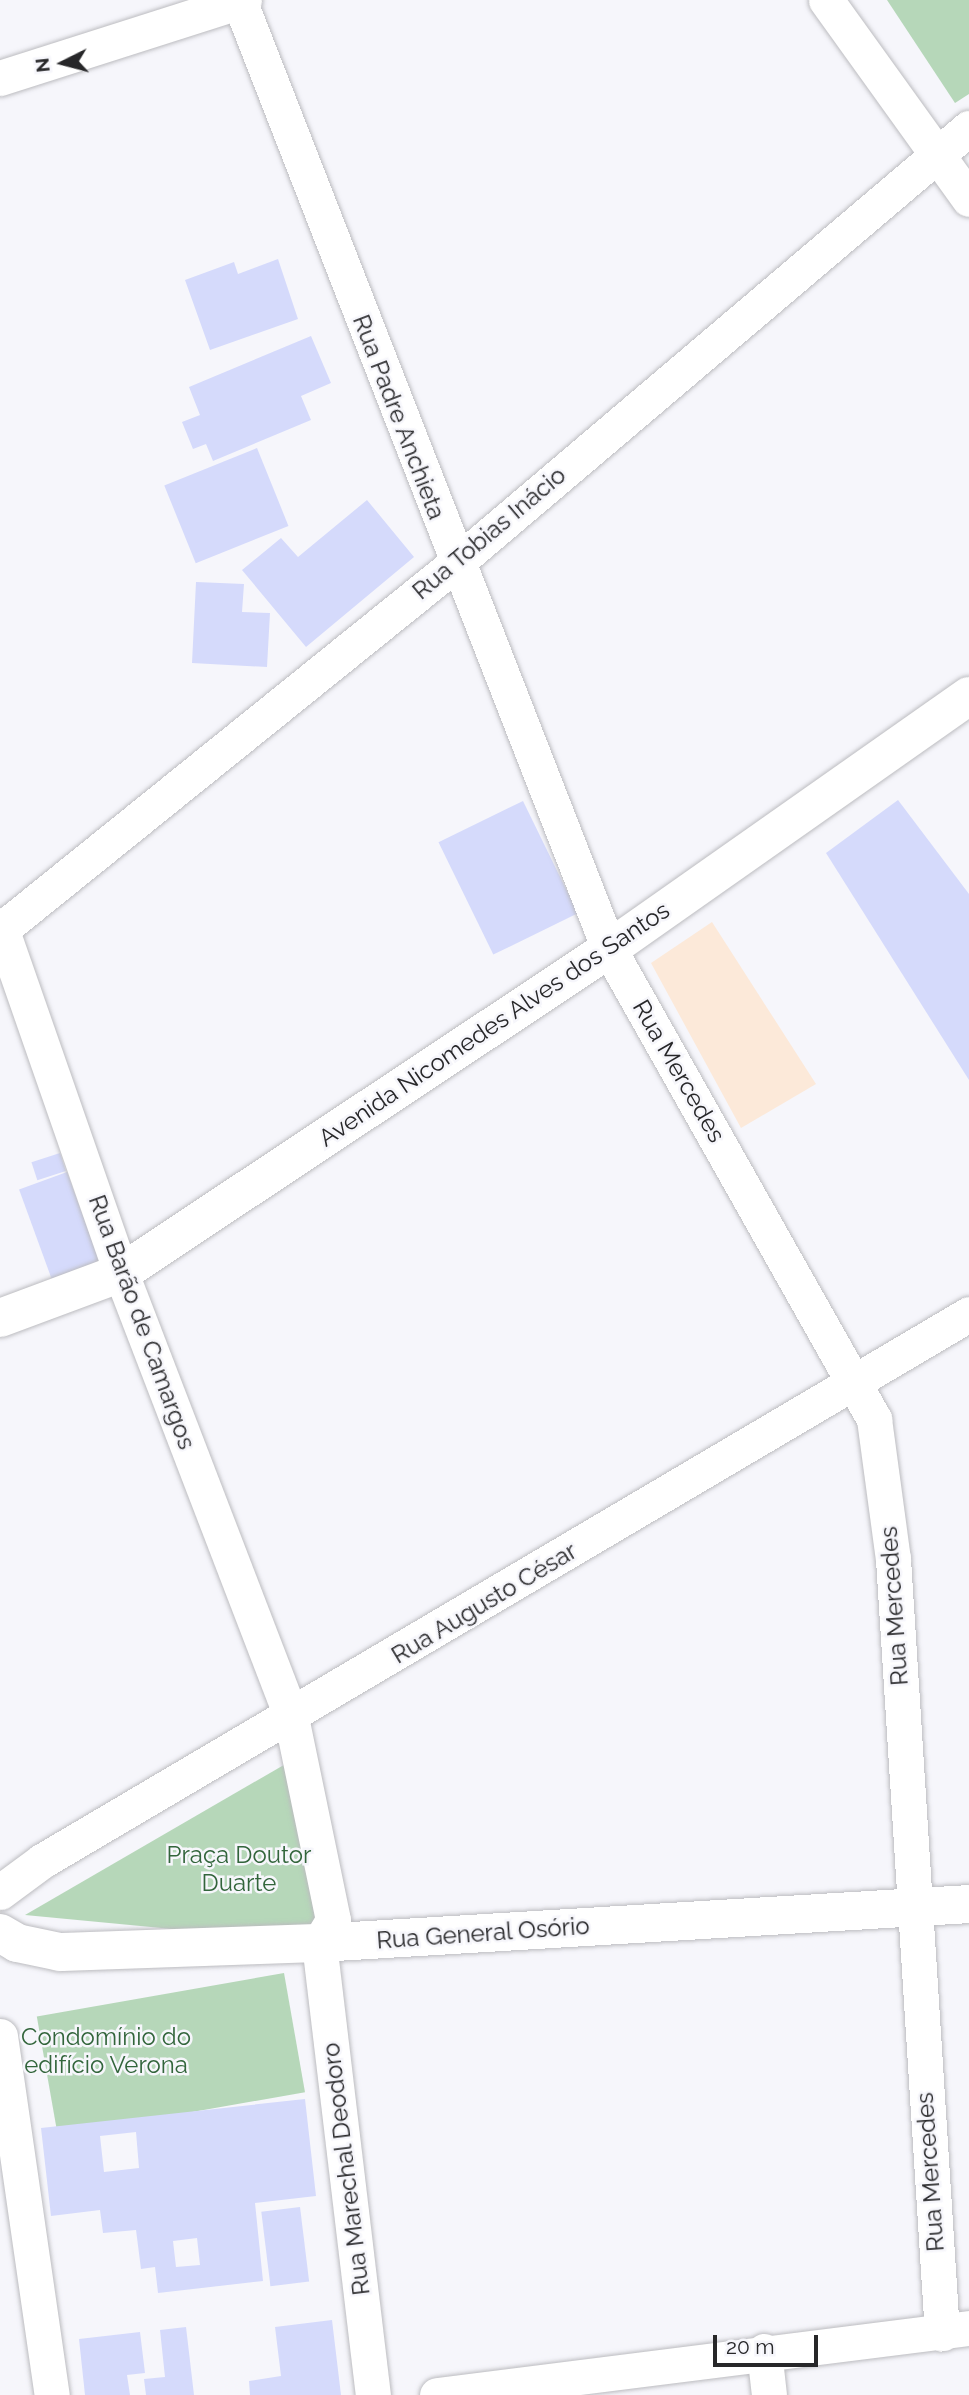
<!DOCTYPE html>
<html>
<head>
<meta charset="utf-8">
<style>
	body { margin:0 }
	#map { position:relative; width:969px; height:2395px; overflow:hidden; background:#f6f6fb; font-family:Raleway,sans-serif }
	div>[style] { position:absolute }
	.medical>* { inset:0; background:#fce9d9 }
	.green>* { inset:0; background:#b6d7b9; transform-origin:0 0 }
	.building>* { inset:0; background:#d5dafb; transform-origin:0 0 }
	.roads { filter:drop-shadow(0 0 2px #bcbcc0) drop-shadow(0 0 2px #bcbcc0) }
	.minor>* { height:35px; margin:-17.5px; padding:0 17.5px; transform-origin:17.5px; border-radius:17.5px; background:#fff }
	.tertiary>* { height:38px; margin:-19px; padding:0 19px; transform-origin:19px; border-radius:19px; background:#fff }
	span { translate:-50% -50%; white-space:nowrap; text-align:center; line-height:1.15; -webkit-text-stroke:5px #f6f6fb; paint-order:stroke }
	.street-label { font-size:24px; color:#272729 }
	.park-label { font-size:24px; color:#32653b }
	.north { position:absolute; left:28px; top:28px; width:70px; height:70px; -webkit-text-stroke:5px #f6f6fb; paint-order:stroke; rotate:264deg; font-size:19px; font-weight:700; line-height:28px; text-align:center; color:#272729 }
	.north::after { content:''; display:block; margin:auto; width:24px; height:32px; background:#272729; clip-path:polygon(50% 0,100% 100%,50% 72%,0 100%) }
	.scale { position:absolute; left:713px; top:2335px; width:105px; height:32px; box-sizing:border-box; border:4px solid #272729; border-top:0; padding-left:9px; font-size:21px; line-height:24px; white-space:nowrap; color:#272729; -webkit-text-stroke:5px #f6f6fb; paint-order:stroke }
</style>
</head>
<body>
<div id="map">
	<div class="medical">
		<i style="clip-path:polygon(712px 922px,816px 1084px,741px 1128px,651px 963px)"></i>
	</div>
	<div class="green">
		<i style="clip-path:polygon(887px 0,969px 0,969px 94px,955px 103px)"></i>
		<i style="clip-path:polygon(289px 1762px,319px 1943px,25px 1915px)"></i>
		<i style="left:284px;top:1973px;width:121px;height:251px;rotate:80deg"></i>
	</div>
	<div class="building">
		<i style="clip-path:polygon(278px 259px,298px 319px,210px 350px,185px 280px,234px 262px,238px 274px)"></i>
		<i style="clip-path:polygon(311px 336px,331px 383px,301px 396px,311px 420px,213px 461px,206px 444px,193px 449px,182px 422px,200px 415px,189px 387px)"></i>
		<i style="left:257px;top:448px;width:84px;height:100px;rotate:68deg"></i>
		<i style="clip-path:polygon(367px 500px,414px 557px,306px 647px,242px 570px,281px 538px,298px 557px)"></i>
		<i style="clip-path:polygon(196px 582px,244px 584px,242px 612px,270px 613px,267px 667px,192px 663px)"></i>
		<i style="clip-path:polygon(898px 800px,969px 894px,969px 1080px,826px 853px)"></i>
		<i style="left:523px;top:801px;width:125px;height:94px;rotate:64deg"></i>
		<i style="left:60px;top:1153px;width:19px;height:30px;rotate:72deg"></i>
		<i style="left:67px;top:1172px;width:95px;height:51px;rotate:70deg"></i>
		<i style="clip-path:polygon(evenodd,305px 2099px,316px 2196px,255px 2203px,263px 2281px,158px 2293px,155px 2267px,141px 2269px,136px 2230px,103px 2233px,100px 2210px,51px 2216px,41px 2128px,305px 2099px,136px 2132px,139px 2168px,104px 2172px,100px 2136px,136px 2132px,305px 2099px,197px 2238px,200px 2265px,176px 2267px,173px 2241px,197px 2238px)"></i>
		<i style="left:300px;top:2207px;width:75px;height:39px;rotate:83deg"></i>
		<i style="clip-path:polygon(332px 2320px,341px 2395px,250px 2395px,249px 2381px,281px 2376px,275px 2327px)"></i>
		<i style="clip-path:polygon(186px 2327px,194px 2395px,146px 2395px,144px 2379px,165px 2377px,160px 2330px)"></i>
		<i style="clip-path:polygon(140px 2332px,145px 2373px,127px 2375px,130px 2395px,85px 2395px,79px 2339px)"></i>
	</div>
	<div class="roads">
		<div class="minor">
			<i style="left:239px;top:0;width:1019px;rotate:68.7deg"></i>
			<i style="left:609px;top:949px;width:540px;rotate:60.58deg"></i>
			<i style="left:874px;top:1419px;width:141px;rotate:82.3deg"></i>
			<i style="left:893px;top:1559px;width:776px;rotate:86.38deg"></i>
			<i style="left:826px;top:0;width:245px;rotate:54.3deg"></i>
			<i style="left:0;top:78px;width:256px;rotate:-17.7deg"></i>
			<i style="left:0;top:925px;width:368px;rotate:70.8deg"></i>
			<i style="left:121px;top:1273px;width:475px;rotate:69deg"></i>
			<i style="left:291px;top:1717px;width:207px;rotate:78.3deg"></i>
			<i style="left:333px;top:1920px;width:27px;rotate:121deg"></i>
			<i style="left:319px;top:1943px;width:455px;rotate:83.2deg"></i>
			<i style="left:2px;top:929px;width:582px;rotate:-38.86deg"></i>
			<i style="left:455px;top:564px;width:674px;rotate:-40.31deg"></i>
			<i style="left:0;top:1892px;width:52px;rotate:-36.4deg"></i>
			<i style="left:42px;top:1861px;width:1076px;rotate:-30.54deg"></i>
			<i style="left:0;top:2036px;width:363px;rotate:81.8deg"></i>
			<i style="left:764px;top:2351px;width:44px;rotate:83.5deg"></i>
			<i style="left:437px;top:2395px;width:536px;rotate:-7.18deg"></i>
		</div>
		<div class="tertiary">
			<i style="left:0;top:1318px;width:129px;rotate:-20.4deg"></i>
			<i style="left:121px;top:1273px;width:586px;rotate:-33.58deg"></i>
			<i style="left:609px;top:949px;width:440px;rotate:-35.1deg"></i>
			<i style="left:0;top:1933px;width:20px;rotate:30deg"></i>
			<i style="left:17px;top:1943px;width:44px;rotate:11.8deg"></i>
			<i style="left:60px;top:1952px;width:259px;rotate:-2deg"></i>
			<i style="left:319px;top:1943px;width:651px;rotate:-3.43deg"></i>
		</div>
	</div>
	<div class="street-label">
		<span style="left:399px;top:417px;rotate:69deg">Rua Padre Anchieta</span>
		<span style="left:489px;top:533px;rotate:-40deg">Rua Tobias Inácio</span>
		<span style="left:494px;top:1024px;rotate:-34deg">Avenida Nicomedes Alves dos Santos</span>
		<span style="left:679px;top:1071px;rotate:60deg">Rua Mercedes</span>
		<span style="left:142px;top:1322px;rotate:70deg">Rua Barão de Camargos</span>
		<span style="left:484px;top:1603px;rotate:-31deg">Rua Augusto César</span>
		<span style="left:894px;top:1606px;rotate:-94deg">Rua Mercedes</span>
		<span style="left:483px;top:1933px;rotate:-4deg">Rua General Osório</span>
		<span style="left:346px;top:2169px;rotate:-97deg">Rua Marechal Deodoro</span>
		<span style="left:930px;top:2172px;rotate:-94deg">Rua Mercedes</span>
	</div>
	<div class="park-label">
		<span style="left:239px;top:1869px">Praça Doutor<br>Duarte</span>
		<span style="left:106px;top:2051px">Condomínio do<br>edifício Verona</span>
	</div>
	<div class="north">N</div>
	<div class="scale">20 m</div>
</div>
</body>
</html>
